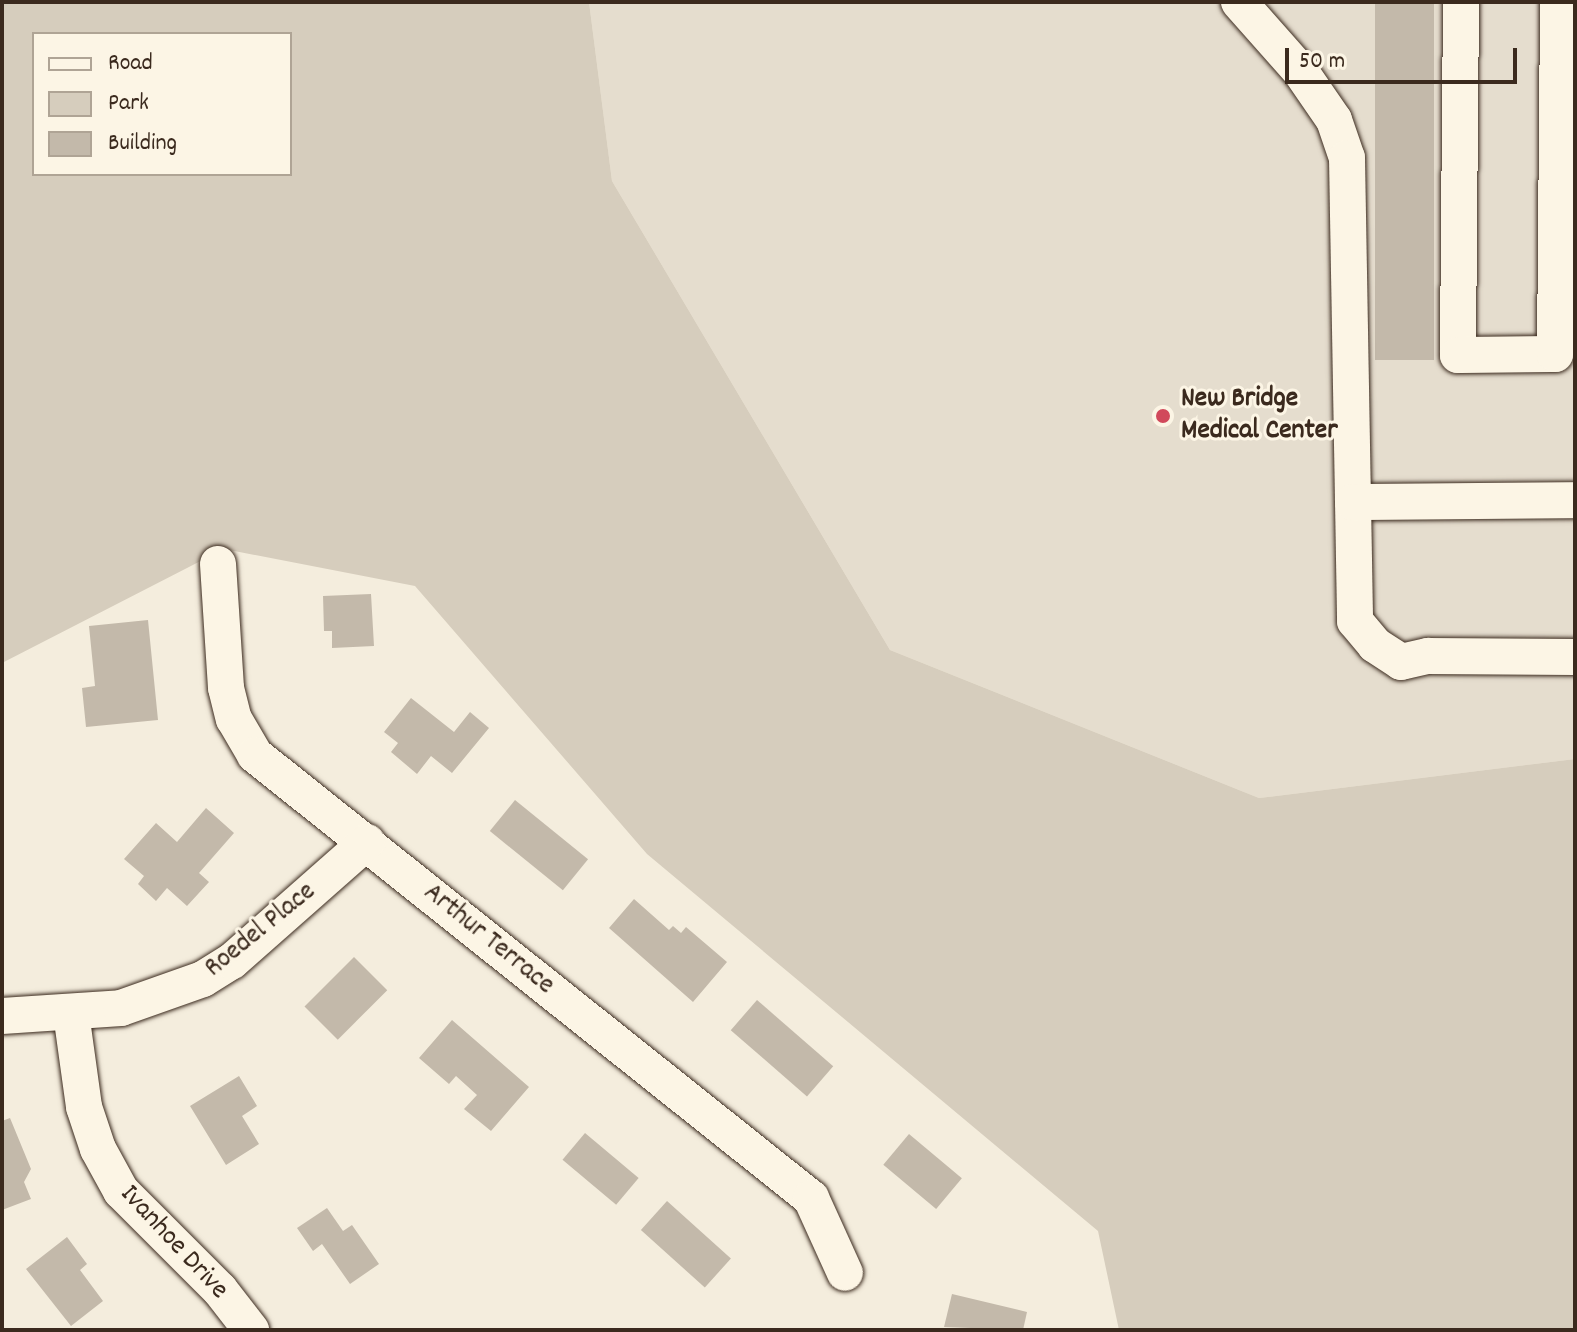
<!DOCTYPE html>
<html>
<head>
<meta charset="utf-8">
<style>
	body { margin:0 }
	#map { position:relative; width:1577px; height:1332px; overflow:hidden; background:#f4eddd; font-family:Dekko,sans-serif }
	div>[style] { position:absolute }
	.built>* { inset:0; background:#e5ddce }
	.green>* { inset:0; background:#d6cdbd }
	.building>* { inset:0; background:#c3b9aa; transform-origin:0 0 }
	.roads { filter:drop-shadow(0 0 2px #3b2a1e) drop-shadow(0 0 2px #3b2a1e) }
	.minor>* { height:36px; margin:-18px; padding:0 18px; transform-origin:18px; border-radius:18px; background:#fcf5e5 }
	.dots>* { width:22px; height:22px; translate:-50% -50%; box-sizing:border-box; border:4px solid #fcf5e5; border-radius:50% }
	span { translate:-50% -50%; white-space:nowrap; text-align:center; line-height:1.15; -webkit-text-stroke:6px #fcf5e5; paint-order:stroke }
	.poi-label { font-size:28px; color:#3b2a1e; font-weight:700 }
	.left { translate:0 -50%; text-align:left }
	.street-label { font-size:28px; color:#3b2a1e }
	.frame { position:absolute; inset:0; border:4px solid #3b2a1e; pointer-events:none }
	.legend { position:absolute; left:32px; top:32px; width:260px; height:144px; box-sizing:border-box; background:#fcf5e5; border:2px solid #afa495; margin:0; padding:10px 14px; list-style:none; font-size:24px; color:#3b2a1e }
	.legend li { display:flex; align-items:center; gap:16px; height:40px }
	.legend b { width:40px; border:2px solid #afa495 }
	.scale { position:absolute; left:1285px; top:48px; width:232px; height:36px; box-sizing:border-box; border:4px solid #3b2a1e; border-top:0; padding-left:10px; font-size:24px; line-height:28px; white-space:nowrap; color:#3b2a1e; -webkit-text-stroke:6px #fcf5e5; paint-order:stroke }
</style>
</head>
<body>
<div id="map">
	<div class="built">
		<i style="clip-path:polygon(589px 2px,1575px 2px,1575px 759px,1259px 798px,890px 650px,612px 181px)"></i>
	</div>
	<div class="green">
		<i style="clip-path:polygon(evenodd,2px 2px,589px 2px,612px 181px,890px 650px,1259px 798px,1575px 759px,1575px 1330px,1119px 1330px,1098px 1231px,647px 854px,415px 586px,224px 549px,2px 663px,2px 2px,34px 34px,290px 34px,290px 174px,34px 174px,34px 34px)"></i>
	</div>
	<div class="building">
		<i style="left:1375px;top:2px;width:59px;height:358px"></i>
		<i style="clip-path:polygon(371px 594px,374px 646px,332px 648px,332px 631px,324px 631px,323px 596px)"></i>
		<i style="clip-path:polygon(148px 620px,158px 720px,86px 727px,82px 688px,95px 686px,89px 626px)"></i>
		<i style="clip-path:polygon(411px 698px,454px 732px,470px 712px,489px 728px,452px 773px,431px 756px,417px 774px,391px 752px,398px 743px,384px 732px)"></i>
		<i style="left:515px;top:800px;width:94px;height:40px;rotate:39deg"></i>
		<i style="clip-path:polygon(206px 808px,234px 833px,199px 873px,209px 882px,187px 906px,167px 888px,156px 901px,138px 884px,144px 876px,124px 859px,156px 823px,177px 842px)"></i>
		<i style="clip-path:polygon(634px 899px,669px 930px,673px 926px,681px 933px,686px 927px,727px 962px,693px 1002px,609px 928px)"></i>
		<i style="left:354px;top:957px;width:47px;height:70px;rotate:45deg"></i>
		<i style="left:757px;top:1000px;width:101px;height:40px;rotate:41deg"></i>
		<i style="clip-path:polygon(452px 1020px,529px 1087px,491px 1131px,464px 1109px,477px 1095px,456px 1076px,449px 1084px,419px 1058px)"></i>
		<i style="clip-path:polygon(239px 1076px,257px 1106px,242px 1116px,259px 1144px,226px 1165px,190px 1106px)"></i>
		<i style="clip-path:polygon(10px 1118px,31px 1169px,24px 1182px,31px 1199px,2px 1210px,2px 1121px)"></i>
		<i style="left:585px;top:1133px;width:70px;height:35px;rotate:40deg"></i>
		<i style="left:909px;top:1134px;width:69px;height:40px;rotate:40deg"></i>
		<i style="left:667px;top:1201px;width:86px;height:39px;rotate:42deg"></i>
		<i style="clip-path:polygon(327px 1208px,343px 1231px,352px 1225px,379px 1264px,350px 1284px,322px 1244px,313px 1251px,297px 1228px)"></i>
		<i style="clip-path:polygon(67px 1237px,87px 1264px,80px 1270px,103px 1301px,71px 1326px,26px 1269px)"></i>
		<i style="clip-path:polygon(952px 1294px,1027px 1312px,1023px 1330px,944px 1327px)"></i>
	</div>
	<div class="roads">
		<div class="minor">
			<i style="left:1239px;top:2px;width:94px;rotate:48.5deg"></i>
			<i style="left:1301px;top:72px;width:58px;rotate:55.5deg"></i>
			<i style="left:1334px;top:120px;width:40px;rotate:71.1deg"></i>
			<i style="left:1347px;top:158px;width:463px;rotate:89deg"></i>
			<i style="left:1355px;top:621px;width:31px;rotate:50deg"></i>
			<i style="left:1375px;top:645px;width:31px;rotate:33deg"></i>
			<i style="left:1401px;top:662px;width:28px;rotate:-13deg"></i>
			<i style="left:1428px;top:656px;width:147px;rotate:0.4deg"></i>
			<i style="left:1461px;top:2px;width:353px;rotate:90.5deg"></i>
			<i style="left:1458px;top:355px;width:97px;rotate:-0.6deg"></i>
			<i style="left:1555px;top:354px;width:352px;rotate:-89.5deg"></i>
			<i style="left:1353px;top:502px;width:222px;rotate:-0.5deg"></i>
			<i style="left:218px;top:564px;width:124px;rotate:86.3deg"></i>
			<i style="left:226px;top:688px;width:32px;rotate:76deg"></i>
			<i style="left:234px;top:719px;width:42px;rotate:59.7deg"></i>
			<i style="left:255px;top:755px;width:711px;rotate:38.55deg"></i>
			<i style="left:811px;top:1198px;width:82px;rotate:65.6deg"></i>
			<i style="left:71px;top:1013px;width:95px;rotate:82.1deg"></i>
			<i style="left:84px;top:1107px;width:44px;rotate:71.6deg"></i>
			<i style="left:98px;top:1149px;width:48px;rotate:61.3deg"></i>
			<i style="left:121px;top:1191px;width:140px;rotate:45deg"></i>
			<i style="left:220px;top:1290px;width:51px;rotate:52.2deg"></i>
			<i style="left:2px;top:1016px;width:119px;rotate:-3.8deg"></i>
			<i style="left:121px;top:1008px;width:87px;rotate:-19.5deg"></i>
			<i style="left:203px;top:979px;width:34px;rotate:-32deg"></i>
			<i style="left:232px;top:961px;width:180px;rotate:-41.4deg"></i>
		</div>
	</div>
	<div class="dots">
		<i style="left:1163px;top:416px;background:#d1495b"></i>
	</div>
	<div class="poi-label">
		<span class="left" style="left:1181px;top:416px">New Bridge<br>Medical Center</span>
	</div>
	<div class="street-label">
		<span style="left:261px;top:931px;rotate:-39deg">Roedel Place</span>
		<span style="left:488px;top:940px;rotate:39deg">Arthur Terrace</span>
		<span style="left:173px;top:1243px;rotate:47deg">Ivanhoe Drive</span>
	</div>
	<div class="frame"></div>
	<ul class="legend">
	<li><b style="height:10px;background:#fcf5e5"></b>Road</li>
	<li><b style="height:22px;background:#d6cdbd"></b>Park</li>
	<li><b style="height:22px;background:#c3b9aa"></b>Building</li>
	</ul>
	<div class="scale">50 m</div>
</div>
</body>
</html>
